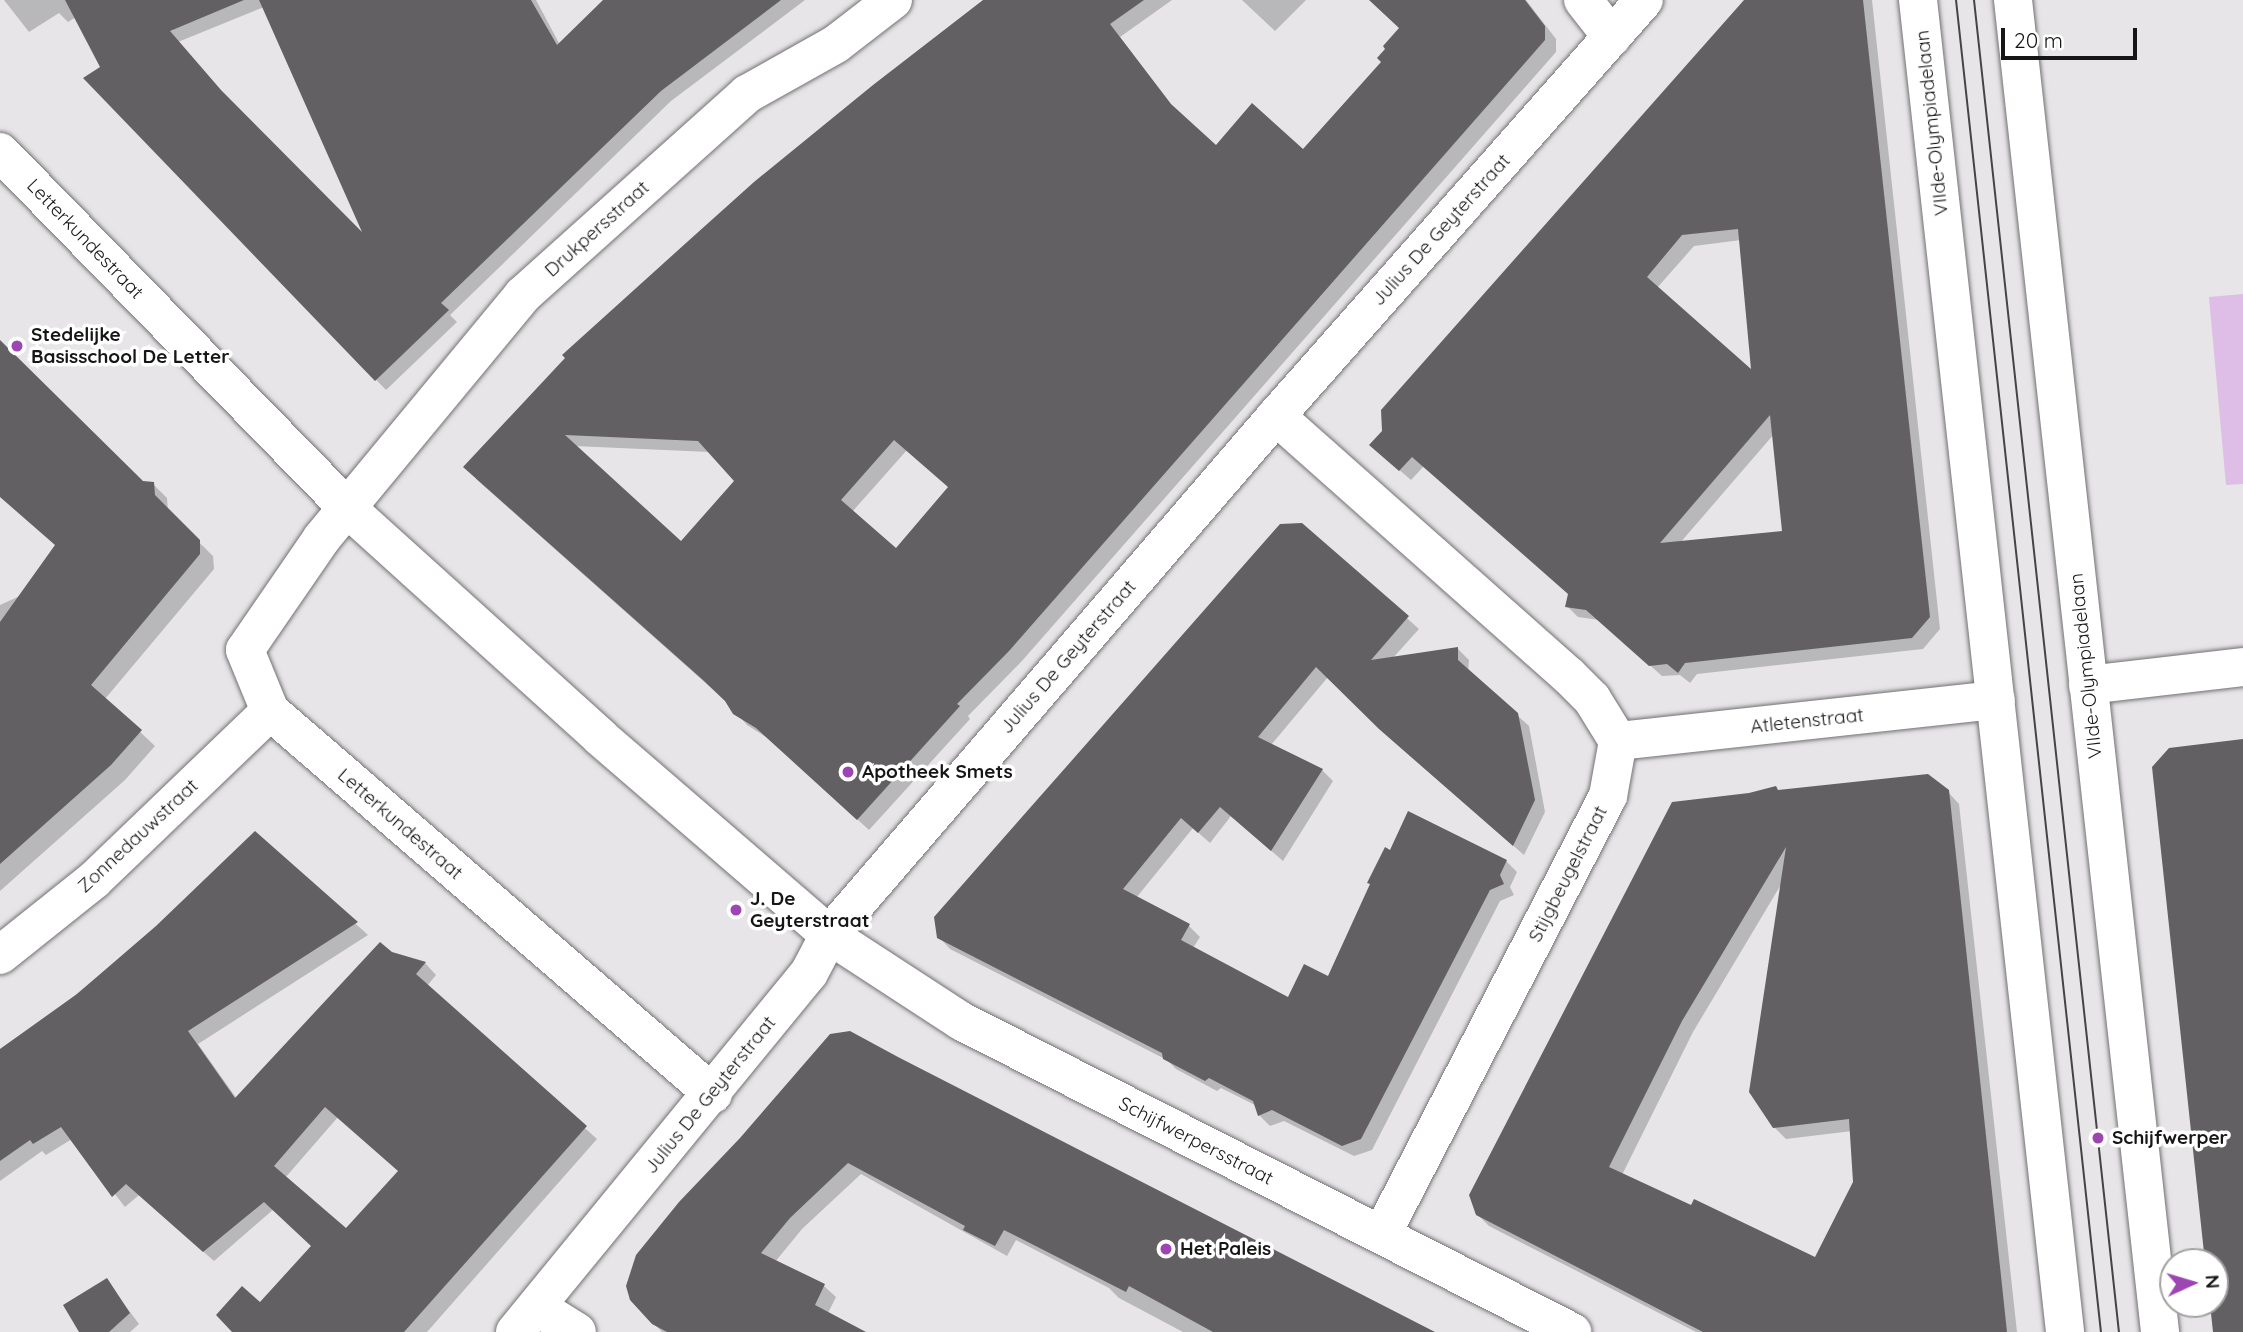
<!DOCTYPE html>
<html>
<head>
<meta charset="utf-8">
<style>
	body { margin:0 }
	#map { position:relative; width:2243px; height:1332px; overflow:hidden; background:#e7e5e8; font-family:Quicksand,sans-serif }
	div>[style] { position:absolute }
	.green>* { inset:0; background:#debee7 }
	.shadow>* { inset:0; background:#0003 }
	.building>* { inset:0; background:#626062 }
	.roads { filter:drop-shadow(0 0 2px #737173) drop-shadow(0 0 2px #737173) }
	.minor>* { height:38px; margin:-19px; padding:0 19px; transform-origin:19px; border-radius:19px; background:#fff }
	.major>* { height:38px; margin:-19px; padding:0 19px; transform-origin:19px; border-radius:19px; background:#fff }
	.tram>* { height:2px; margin:-1px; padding:0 1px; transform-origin:1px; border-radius:1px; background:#454445 }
	.dots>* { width:19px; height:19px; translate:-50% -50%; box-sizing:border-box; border:4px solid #fff; border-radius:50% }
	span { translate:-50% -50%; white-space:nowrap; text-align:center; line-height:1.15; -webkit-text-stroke:7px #fff; paint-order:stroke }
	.street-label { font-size:19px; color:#171617 }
	.poi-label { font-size:19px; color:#171617; font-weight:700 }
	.left { translate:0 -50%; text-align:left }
	.north { position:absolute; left:2159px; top:1248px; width:70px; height:70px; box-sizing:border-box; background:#fff; border:2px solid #a2a2a2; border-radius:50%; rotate:86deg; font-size:19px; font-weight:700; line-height:28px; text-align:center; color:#171617 }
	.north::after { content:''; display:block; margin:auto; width:24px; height:32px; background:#9c46b3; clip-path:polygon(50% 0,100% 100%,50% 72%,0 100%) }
	.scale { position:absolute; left:2001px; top:28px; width:136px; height:32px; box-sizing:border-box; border:4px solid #171617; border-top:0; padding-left:9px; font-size:21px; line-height:24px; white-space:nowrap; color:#171617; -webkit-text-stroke:5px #fff; paint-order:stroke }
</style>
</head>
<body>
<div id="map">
	<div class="green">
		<i style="clip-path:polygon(2243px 294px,2243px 484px,2226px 485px,2209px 297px)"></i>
	</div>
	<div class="shadow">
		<i style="clip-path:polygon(evenodd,4px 0,536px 0,560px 45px,605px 0,805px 0,671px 101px,450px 315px,457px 322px,386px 390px,86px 79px,103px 67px,76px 17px,68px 22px,59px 13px,29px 32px,4px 0,264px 7px,367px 239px,231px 103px,178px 42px,264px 7px)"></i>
		<i style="clip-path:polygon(evenodd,986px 0,1172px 0,1120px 37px,1179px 115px,1216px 148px,1303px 152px,1383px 62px,1401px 28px,1370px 0,1526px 0,1556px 39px,1556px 52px,1021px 662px,968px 716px,970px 719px,869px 830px,769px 739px,747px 725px,728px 703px,476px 479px,986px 0,574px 446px,710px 452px,736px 481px,681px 543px,574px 446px,986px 0,907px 450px,950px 488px,896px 551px,852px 512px,907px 450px)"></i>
		<i style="clip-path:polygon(1242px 0,1306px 0,1275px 31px)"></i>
		<i style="clip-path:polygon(evenodd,1746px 0,1872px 0,1940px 629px,1923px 649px,1697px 674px,1690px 683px,1680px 675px,1662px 676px,1599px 620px,1578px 617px,1567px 606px,1570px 595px,1424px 466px,1411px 480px,1383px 456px,1746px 0,1741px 240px,1754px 373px,1657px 288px,1694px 246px,1741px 240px,1746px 0,1774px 434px,1784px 533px,1680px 543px,1774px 434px)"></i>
		<i style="clip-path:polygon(0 341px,142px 483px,153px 484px,167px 498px,168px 512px,213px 556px,214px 569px,105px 699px,155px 746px,125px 780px,0 891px,0 605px,22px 595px,58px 547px,0 471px)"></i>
		<i style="clip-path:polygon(1302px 524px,1419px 629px,1392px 659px,1458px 649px,1469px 660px,1468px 672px,1529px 726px,1545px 812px,1524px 855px,1392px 740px,1328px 677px,1271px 745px,1322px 770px,1333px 781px,1283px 861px,1231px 816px,1210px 843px,1193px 828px,1136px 898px,1189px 926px,1200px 937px,1193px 948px,1289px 999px,1329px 978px,1506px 861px,1517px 872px,1510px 887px,1514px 895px,1500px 901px,1372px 1150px,1354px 1156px,1284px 1121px,1270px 1126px,1259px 1115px,1257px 1106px,1221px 1088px,1217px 1091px,1176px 1069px,1167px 1060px,950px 949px,939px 937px)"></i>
		<i style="clip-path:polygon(evenodd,1779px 792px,1948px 792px,1959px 804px,2017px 1332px,1696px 1332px,1489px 1226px,1477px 1214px,1779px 792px,1782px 883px,1774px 1127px,1786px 1139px,1852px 1131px,1855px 1182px,1816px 1260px,1622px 1175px,1693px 1032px,1782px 883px)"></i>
		<i style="clip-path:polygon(255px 833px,368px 935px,198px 1044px,237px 1099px,392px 953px,425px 963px,436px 975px,427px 986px,597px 1139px,427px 1332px,236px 1332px,260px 1304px,346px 1230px,400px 1172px,338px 1117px,285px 1178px,297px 1189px,214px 1261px,139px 1195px,125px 1207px,72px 1139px,46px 1155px,42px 1151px,0 1181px,0 1049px,51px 1015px,157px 928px)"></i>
		<i style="clip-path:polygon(831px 1036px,1431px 1332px,1183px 1332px,1119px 1298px,1109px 1288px,1016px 1240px,1007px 1256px,861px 1174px,802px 1229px,775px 1262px,824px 1286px,836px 1297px,828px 1313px,864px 1332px,662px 1332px,631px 1300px)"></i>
		<i style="clip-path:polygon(106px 1280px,139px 1324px,130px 1332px,81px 1332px)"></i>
	</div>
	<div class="building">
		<i style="clip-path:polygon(65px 0,244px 0,170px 31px,221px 90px,362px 232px,259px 0,531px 0,557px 45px,603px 0,781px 0,661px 91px,441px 303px,449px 310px,375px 381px,83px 78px,100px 67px)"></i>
		<i style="clip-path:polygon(evenodd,983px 0,1144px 0,1110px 24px,1171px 104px,1216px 145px,1252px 103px,1303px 149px,1381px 62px,1377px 58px,1385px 49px,1383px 46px,1399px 28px,1369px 0,1525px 0,1545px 26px,1545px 40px,1009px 651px,957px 704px,960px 706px,857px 820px,756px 728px,733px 714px,725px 701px,703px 680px,463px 467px,565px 358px,562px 355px,686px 243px,754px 182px,873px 85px,983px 0,565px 435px,698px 441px,734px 481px,681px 541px,565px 435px,983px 0,894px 440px,948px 487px,896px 548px,841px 500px,894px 440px)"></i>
		<i style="clip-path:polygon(evenodd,1744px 0,1863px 0,1930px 617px,1912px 638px,1685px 663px,1678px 673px,1667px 664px,1649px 666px,1586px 610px,1565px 607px,1568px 594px,1412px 457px,1399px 471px,1369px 445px,1382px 431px,1381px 410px,1744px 0,1738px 229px,1751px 369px,1647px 277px,1682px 235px,1738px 229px,1744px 0,1770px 415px,1782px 531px,1660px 543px,1770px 415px)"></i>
		<i style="clip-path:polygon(0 340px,143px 481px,154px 482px,155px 495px,200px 540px,200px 554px,91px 685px,142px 730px,111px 765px,0 864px,0 622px,55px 545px,0 497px)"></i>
		<i style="clip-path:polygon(1302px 523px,1409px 616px,1371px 660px,1458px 647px,1458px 660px,1518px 713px,1535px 800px,1513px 846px,1379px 729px,1316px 667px,1258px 737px,1323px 769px,1271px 851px,1220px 807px,1198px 833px,1181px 818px,1123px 889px,1190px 924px,1181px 940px,1288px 997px,1304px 964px,1328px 976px,1370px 884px,1367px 883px,1385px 847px,1390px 850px,1408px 811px,1507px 860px,1500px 875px,1504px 884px,1490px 890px,1361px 1139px,1342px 1146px,1272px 1110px,1258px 1116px,1253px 1101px,1209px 1078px,1205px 1081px,1163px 1059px,1162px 1053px,937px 938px,934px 917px,1280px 524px)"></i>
		<i style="clip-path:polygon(2243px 739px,2243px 1332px,2213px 1332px,2210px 1304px,2215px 1304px,2215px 1262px,2205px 1262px,2152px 767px,2169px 748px)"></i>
		<i style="clip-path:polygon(evenodd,1928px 774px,1949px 790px,2007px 1332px,1703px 1332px,1476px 1215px,1469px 1195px,1672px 802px,1749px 793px,1776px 786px,1778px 790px,1928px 774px,1786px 847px,1749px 1092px,1773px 1128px,1849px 1119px,1853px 1182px,1815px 1257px,1694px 1199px,1691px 1205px,1609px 1167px,1682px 1021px,1786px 847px)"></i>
		<i style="clip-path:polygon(evenodd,255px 831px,358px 922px,188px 1031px,235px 1098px,380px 942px,392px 952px,426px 962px,416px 974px,587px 1126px,404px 1332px,232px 1332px,216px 1315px,242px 1286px,260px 1302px,311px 1246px,264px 1202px,203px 1252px,126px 1184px,112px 1197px,61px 1127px,33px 1144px,30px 1140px,0 1161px,0 1049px,77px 994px,156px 926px,255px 831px,325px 1107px,398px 1171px,346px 1228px,274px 1166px,325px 1107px)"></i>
		<i style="clip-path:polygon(850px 1031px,898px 1057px,1435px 1332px,1213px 1332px,1129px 1286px,1126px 1292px,1004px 1230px,995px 1246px,963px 1230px,965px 1226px,848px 1163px,790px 1218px,761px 1253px,825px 1284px,815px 1305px,866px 1332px,667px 1332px,652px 1324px,630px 1300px,626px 1286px,636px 1255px,679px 1202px,740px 1138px,830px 1034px)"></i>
		<i style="clip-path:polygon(107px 1278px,130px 1313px,109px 1332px,79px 1332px,63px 1305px)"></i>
	</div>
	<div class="roads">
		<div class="minor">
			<i style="left:1583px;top:0;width:47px;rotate:51.9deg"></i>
			<i style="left:0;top:152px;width:497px;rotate:45.7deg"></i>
			<i style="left:347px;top:508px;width:341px;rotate:42.1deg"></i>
			<i style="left:600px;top:737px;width:303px;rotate:40.8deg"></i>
			<i style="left:829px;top:935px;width:158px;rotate:33.1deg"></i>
			<i style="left:961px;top:1021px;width:686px;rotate:26.98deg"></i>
			<i style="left:1276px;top:416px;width:390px;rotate:41.6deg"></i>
			<i style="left:1568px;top:675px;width:34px;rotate:45deg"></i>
			<i style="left:1592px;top:699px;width:49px;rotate:58.2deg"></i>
			<i style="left:1618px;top:741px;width:56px;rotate:100.3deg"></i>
			<i style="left:1608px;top:796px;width:494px;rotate:117.3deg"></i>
			<i style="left:2088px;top:685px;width:156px;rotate:-6.6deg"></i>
			<i style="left:1618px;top:741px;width:380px;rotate:-6.2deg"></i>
			<i style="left:0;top:955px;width:120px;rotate:-38.6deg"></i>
			<i style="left:94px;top:880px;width:244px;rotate:-43.8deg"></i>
			<i style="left:713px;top:1094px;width:586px;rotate:-139.15deg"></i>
			<i style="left:270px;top:711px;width:66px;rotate:-112.3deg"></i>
			<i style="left:245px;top:650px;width:136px;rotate:-55.5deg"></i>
			<i style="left:322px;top:538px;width:315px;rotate:-50.4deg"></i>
			<i style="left:523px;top:295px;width:301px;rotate:-41.9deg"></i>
			<i style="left:747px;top:94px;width:102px;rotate:-29.3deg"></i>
			<i style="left:836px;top:44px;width:72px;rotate:-37.7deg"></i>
			<i style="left:537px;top:1307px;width:47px;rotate:32deg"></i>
			<i style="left:515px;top:1332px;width:464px;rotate:-50.7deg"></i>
			<i style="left:809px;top:973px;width:43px;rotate:-62.2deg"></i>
			<i style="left:829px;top:935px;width:685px;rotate:-49.26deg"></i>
			<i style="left:1276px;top:416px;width:555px;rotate:-48.5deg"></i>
		</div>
		<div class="major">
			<i style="left:1918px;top:0;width:1340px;rotate:83.7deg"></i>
			<i style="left:2013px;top:0;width:1340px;rotate:83.7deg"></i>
		</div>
	</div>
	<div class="tram">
		<i style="left:1956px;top:0;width:1340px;rotate:83.79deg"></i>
		<i style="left:1974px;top:0;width:1340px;rotate:83.79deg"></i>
	</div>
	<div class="dots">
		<i style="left:17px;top:346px;background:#9c46b3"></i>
		<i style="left:848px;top:772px;background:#9c46b3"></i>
		<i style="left:736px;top:910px;background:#9c46b3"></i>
		<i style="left:2098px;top:1138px;background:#9c46b3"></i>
		<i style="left:1166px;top:1249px;background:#9c46b3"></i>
	</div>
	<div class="street-label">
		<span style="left:1932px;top:123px;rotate:-96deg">VIIde-Olympiadelaan</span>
		<span style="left:597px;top:229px;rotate:-42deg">Drukpersstraat</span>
		<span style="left:1441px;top:230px;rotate:-48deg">Julius De Geyterstraat</span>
		<span style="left:85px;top:239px;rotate:46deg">Letterkundestraat</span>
		<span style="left:1068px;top:657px;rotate:-49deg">Julius De Geyterstraat</span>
		<span style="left:2086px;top:666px;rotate:-96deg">VIIde-Olympiadelaan</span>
		<span style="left:1807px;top:721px;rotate:-6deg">Atletenstraat</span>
		<span style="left:400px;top:824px;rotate:41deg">Letterkundestraat</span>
		<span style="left:138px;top:836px;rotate:-43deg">Zonnedauwstraat</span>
		<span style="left:1568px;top:874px;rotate:-63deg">Stijgbeugelstraat</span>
		<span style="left:710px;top:1095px;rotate:-51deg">Julius De Geyterstraat</span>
		<span style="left:1196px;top:1141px;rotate:27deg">Schijfwerpersstraat</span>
	</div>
	<div class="poi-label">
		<span class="left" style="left:31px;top:346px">Stedelijke<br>Basisschool De Letter</span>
		<span class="left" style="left:862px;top:772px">Apotheek Smets</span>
		<span class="left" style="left:750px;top:910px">J. De<br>Geyterstraat</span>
		<span class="left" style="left:2112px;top:1138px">Schijfwerper</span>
		<span class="left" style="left:1180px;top:1249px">Het Paleis</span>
	</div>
	<div class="north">N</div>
	<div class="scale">20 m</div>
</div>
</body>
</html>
